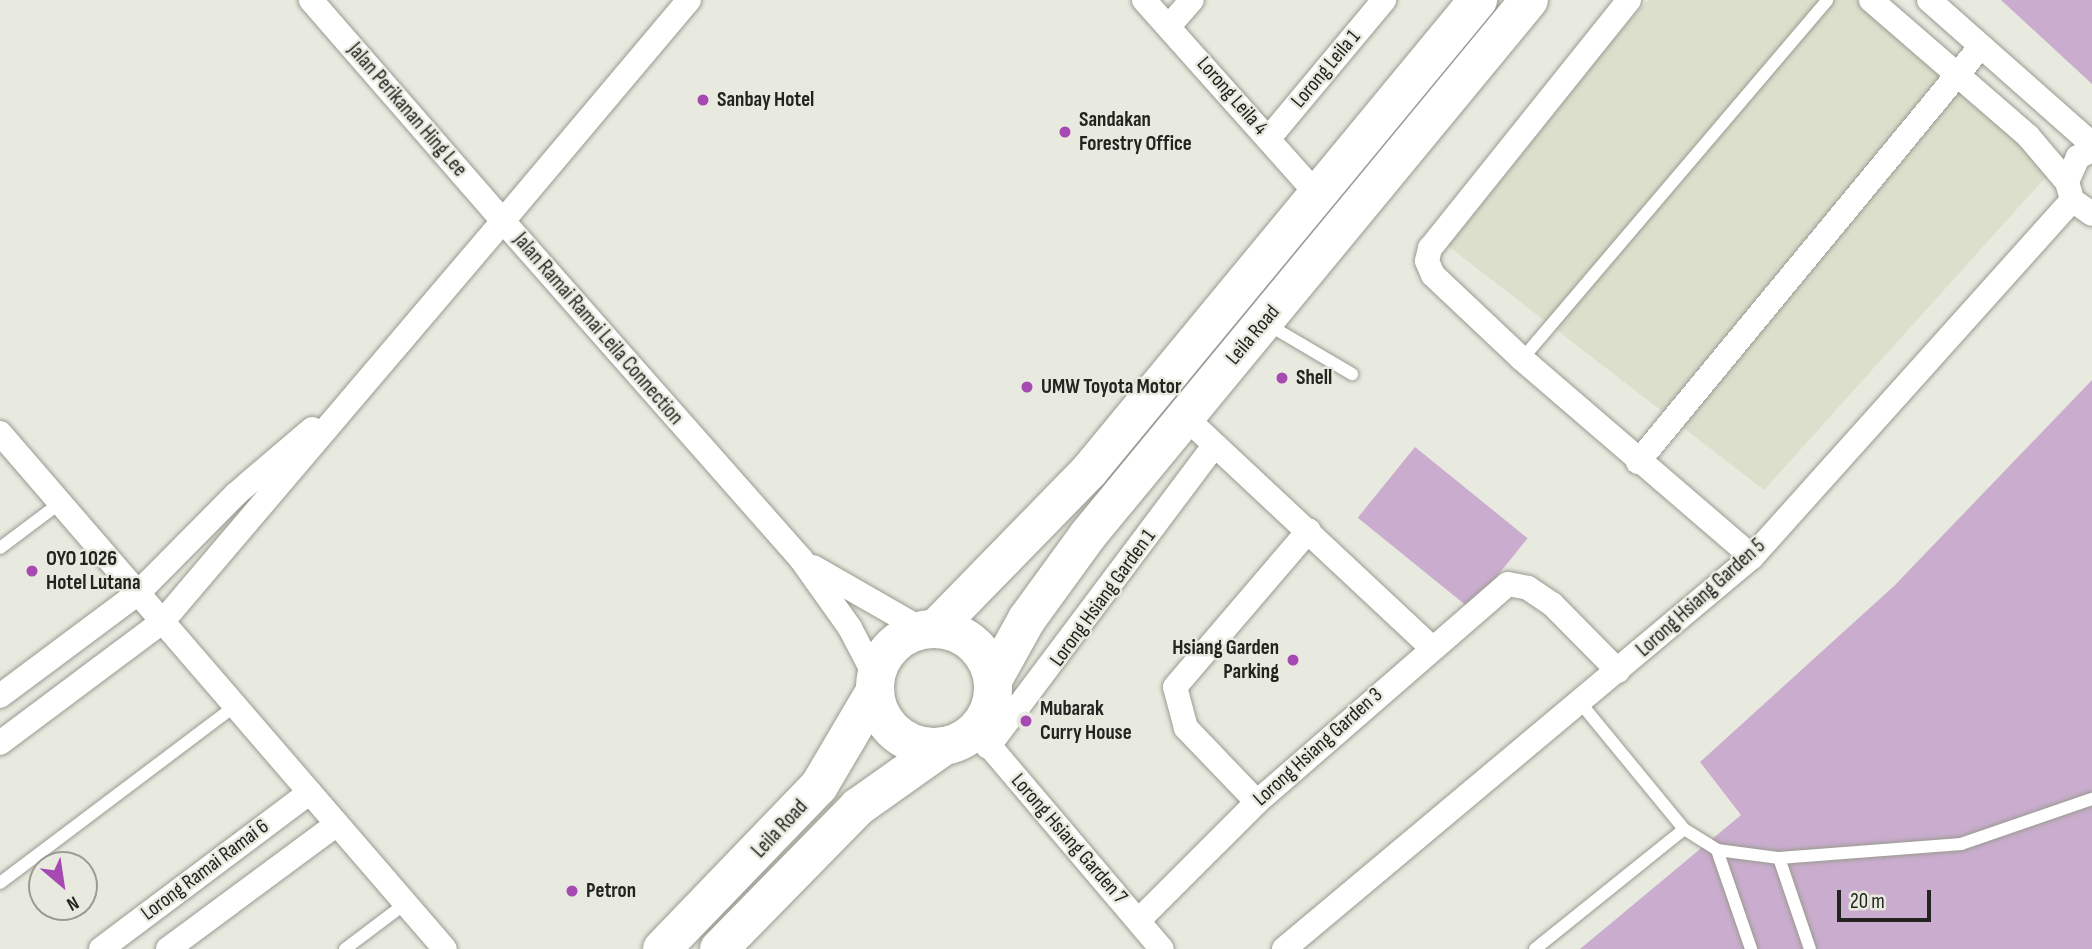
<!DOCTYPE html>
<html>
<head>
<meta charset="utf-8">
<style>
	body { margin:0 }
	#map { position:relative; width:2092px; height:949px; overflow:hidden; background:#e9eadf; font-family:"Sofia Sans Condensed",sans-serif }
	div>[style] { position:absolute }
	.built>* { inset:0; background:#dddfcd }
	.green>* { inset:0; background:#caadce; transform-origin:0 0 }
	.roads { filter:drop-shadow(0 0 2px #999a90) drop-shadow(0 0 2px #999a90) }
	.lane>* { height:12px; margin:-6px; padding:0 6px; transform-origin:6px; border-radius:6px; background:#fff }
	.street>* { height:24px; margin:-12px; padding:0 12px; transform-origin:12px; border-radius:12px; background:#fff }
	.primary>* { height:38px; margin:-19px; padding:0 19px; transform-origin:19px; border-radius:19px; background:#fff }
	.primary>.ring { margin:-19px; padding:0; box-sizing:content-box; background:none; border:38px solid #fff; border-radius:50% }
	.dots>* { width:19px; height:19px; translate:-50% -50%; box-sizing:border-box; border:4px solid #e9eadf; border-radius:50% }
	span { translate:-50% -50%; white-space:nowrap; text-align:center; line-height:1.15; -webkit-text-stroke:5px #e9eadf; paint-order:stroke }
	.street-label { font-size:21px; color:#232420 }
	.poi-label { font-size:21px; color:#232420; font-weight:700 }
	.left { translate:0 -50%; text-align:left }
	.right { translate:-100% -50%; text-align:right }
	.north { position:absolute; left:28px; top:851px; width:70px; height:70px; box-sizing:border-box; background:#e9eadf; border:2px solid #9a9b93; border-radius:50%; rotate:151deg; font-size:19px; font-weight:700; line-height:28px; text-align:center; color:#232420 }
	.north::after { content:''; display:block; margin:auto; width:24px; height:32px; background:#a649b2; clip-path:polygon(50% 0,100% 100%,50% 72%,0 100%) }
	.scale { position:absolute; left:1837px; top:890px; width:94px; height:32px; box-sizing:border-box; border:4px solid #232420; border-top:0; padding-left:9px; font-size:21px; line-height:24px; white-space:nowrap; color:#232420; -webkit-text-stroke:5px #e9eadf; paint-order:stroke }
</style>
</head>
<body>
<div id="map">
	<div class="built">
		<i style="clip-path:polygon(1648px 0,1857px 0,2052px 170px,1764px 490px,1439px 239px)"></i>
	</div>
	<div class="green">
		<i style="clip-path:polygon(2001px 0,2092px 0,2092px 84px)"></i>
		<i style="clip-path:polygon(2092px 380px,2092px 949px,1580px 949px,1741px 815px,1700px 762px,1894px 586px)"></i>
		<i style="left:1415px;top:447px;width:145px;height:91px;rotate:39deg"></i>
	</div>
	<div class="roads">
		<div class="lane">
			<i style="left:1267px;top:324px;width:99px;rotate:30.5deg"></i>
			<i style="left:1522px;top:359px;width:471px;rotate:-49.6deg"></i>
			<i style="left:0;top:548px;width:75px;rotate:-36.9deg"></i>
			<i style="left:1684px;top:829px;width:39px;rotate:32deg"></i>
			<i style="left:1717px;top:850px;width:63px;rotate:7.4deg"></i>
			<i style="left:1779px;top:858px;width:96px;rotate:71.2deg"></i>
			<i style="left:1717px;top:850px;width:105px;rotate:71deg"></i>
			<i style="left:1779px;top:858px;width:183px;rotate:-4.4deg"></i>
			<i style="left:1961px;top:844px;width:139px;rotate:-19deg"></i>
			<i style="left:0;top:883px;width:296px;rotate:-37deg"></i>
			<i style="left:345px;top:949px;width:76px;rotate:-37deg"></i>
			<i style="left:1535px;top:949px;width:191px;rotate:-38.8deg"></i>
			<i style="left:1684px;top:829px;width:167px;rotate:-129.4deg"></i>
		</div>
		<div class="street">
			<i style="left:689px;top:0;width:289px;rotate:130.1deg"></i>
			<i style="left:503px;top:221px;width:451px;rotate:48.6deg"></i>
			<i style="left:801px;top:559px;width:85px;rotate:54.6deg"></i>
			<i style="left:850px;top:628px;width:56px;rotate:62.5deg"></i>
			<i style="left:1144px;top:0;width:260px;rotate:48.3deg"></i>
			<i style="left:1629px;top:0;width:318px;rotate:128.7deg"></i>
			<i style="left:1430px;top:248px;width:13px;rotate:103deg"></i>
			<i style="left:1427px;top:261px;width:15px;rotate:67deg"></i>
			<i style="left:1433px;top:275px;width:122px;rotate:43.3deg"></i>
			<i style="left:1522px;top:359px;width:303px;rotate:40.7deg"></i>
			<i style="left:1871px;top:0;width:208px;rotate:40.9deg"></i>
			<i style="left:2028px;top:136px;width:60px;rotate:49.7deg"></i>
			<i style="left:1929px;top:0;width:217px;rotate:41.5deg"></i>
			<i style="left:1170px;top:25px;width:33px;rotate:-49deg"></i>
			<i style="left:1269px;top:138px;width:180px;rotate:-50.2deg"></i>
			<i style="left:2092px;top:150px;width:16px;rotate:153deg"></i>
			<i style="left:2078px;top:157px;width:27px;rotate:114deg"></i>
			<i style="left:2067px;top:182px;width:19px;rotate:74deg"></i>
			<i style="left:2072px;top:200px;width:24px;rotate:35deg"></i>
			<i style="left:1185px;top:417px;width:335px;rotate:43.1deg"></i>
			<i style="left:0;top:433px;width:681px;rotate:49.23deg"></i>
			<i style="left:1638px;top:462px;width:539px;rotate:-50.49deg"></i>
			<i style="left:813px;top:567px;width:127px;rotate:29.8deg"></i>
			<i style="left:0;top:696px;width:172px;rotate:-36.7deg"></i>
			<i style="left:138px;top:593px;width:139px;rotate:-45.3deg"></i>
			<i style="left:236px;top:494px;width:100px;rotate:-40.5deg"></i>
			<i style="left:976px;top:730px;width:287px;rotate:49.7deg"></i>
			<i style="left:0;top:743px;width:204px;rotate:-36.8deg"></i>
			<i style="left:163px;top:621px;width:525px;rotate:-49.64deg"></i>
			<i style="left:503px;top:221px;width:293px;rotate:-131deg"></i>
			<i style="left:988px;top:747px;width:376px;rotate:-53.1deg"></i>
			<i style="left:1257px;top:802px;width:103px;rotate:-133.8deg"></i>
			<i style="left:1186px;top:728px;width:42px;rotate:-105deg"></i>
			<i style="left:1175px;top:687px;width:206px;rotate:-49.5deg"></i>
			<i style="left:1139px;top:920px;width:167px;rotate:-45deg"></i>
			<i style="left:1257px;top:802px;width:332px;rotate:-41deg"></i>
			<i style="left:1508px;top:584px;width:20px;rotate:11deg"></i>
			<i style="left:1528px;top:588px;width:29px;rotate:34deg"></i>
			<i style="left:1552px;top:604px;width:94px;rotate:45.4deg"></i>
			<i style="left:101px;top:949px;width:261px;rotate:-36.9deg"></i>
			<i style="left:168px;top:949px;width:210px;rotate:-36.5deg"></i>
			<i style="left:1284px;top:949px;width:610px;rotate:-39.95deg"></i>
			<i style="left:1752px;top:557px;width:479px;rotate:-48.1deg"></i>
		</div>
		<div class="primary">
			<i style="left:935px;top:629px;width:221px;rotate:-45.7deg"></i>
			<i style="left:1089px;top:471px;width:611px;rotate:-50.45deg"></i>
			<i class="ring" style="left:875px;top:629px;width:80px;height:80px"></i>
			<i style="left:993px;top:680px;width:70px;rotate:-60.9deg"></i>
			<i style="left:1027px;top:619px;width:104px;rotate:-54deg"></i>
			<i style="left:1088px;top:535px;width:693px;rotate:-50.5deg"></i>
			<i style="left:662px;top:949px;width:226px;rotate:-46.1deg"></i>
			<i style="left:819px;top:786px;width:110px;rotate:-59.5deg"></i>
			<i style="left:719px;top:949px;width:199px;rotate:-45.6deg"></i>
			<i style="left:858px;top:807px;width:105px;rotate:-35.3deg"></i>
		</div>
	</div>
	<div class="dots">
		<i style="left:703px;top:100px;background:#a649b2"></i>
		<i style="left:1065px;top:132px;background:#a649b2"></i>
		<i style="left:1282px;top:378px;background:#a649b2"></i>
		<i style="left:1027px;top:387px;background:#a649b2"></i>
		<i style="left:32px;top:571px;background:#a649b2"></i>
		<i style="left:1293px;top:660px;background:#a649b2"></i>
		<i style="left:1026px;top:721px;background:#a649b2"></i>
		<i style="left:572px;top:891px;background:#a649b2"></i>
	</div>
	<div class="street-label">
		<span style="left:1326px;top:69px;rotate:-50deg">Lorong Leila 1</span>
		<span style="left:1232px;top:96px;rotate:49deg">Lorong Leila 4</span>
		<span style="left:407px;top:110px;rotate:49deg">Jalan Perikanan Hing Lee</span>
		<span style="left:598px;top:329px;rotate:49deg">Jalan Ramai Ramai Leila Connection</span>
		<span style="left:1253px;top:335px;rotate:-50deg">Leila Road</span>
		<span style="left:1103px;top:598px;rotate:-54deg">Lorong Hsiang Garden 1</span>
		<span style="left:1701px;top:598px;rotate:-42deg">Lorong Hsiang Garden 5</span>
		<span style="left:1318px;top:747px;rotate:-42deg">Lorong Hsiang Garden 3</span>
		<span style="left:780px;top:829px;rotate:-47deg">Leila Road</span>
		<span style="left:1069px;top:839px;rotate:49deg">Lorong Hsiang Garden 7</span>
		<span style="left:205px;top:870px;rotate:-37deg">Lorong Ramai Ramai 6</span>
	</div>
	<div class="poi-label">
		<span class="left" style="left:717px;top:100px">Sanbay Hotel</span>
		<span class="left" style="left:1079px;top:132px">Sandakan<br>Forestry Office</span>
		<span class="left" style="left:1296px;top:378px">Shell</span>
		<span class="left" style="left:1041px;top:387px">UMW Toyota Motor</span>
		<span class="left" style="left:46px;top:571px">OYO 1026<br>Hotel Lutana</span>
		<span class="right" style="left:1279px;top:660px">Hsiang Garden<br>Parking</span>
		<span class="left" style="left:1040px;top:721px">Mubarak<br>Curry House</span>
		<span class="left" style="left:586px;top:891px">Petron</span>
	</div>
	<div class="north">N</div>
	<div class="scale">20 m</div>
</div>
</body>
</html>
